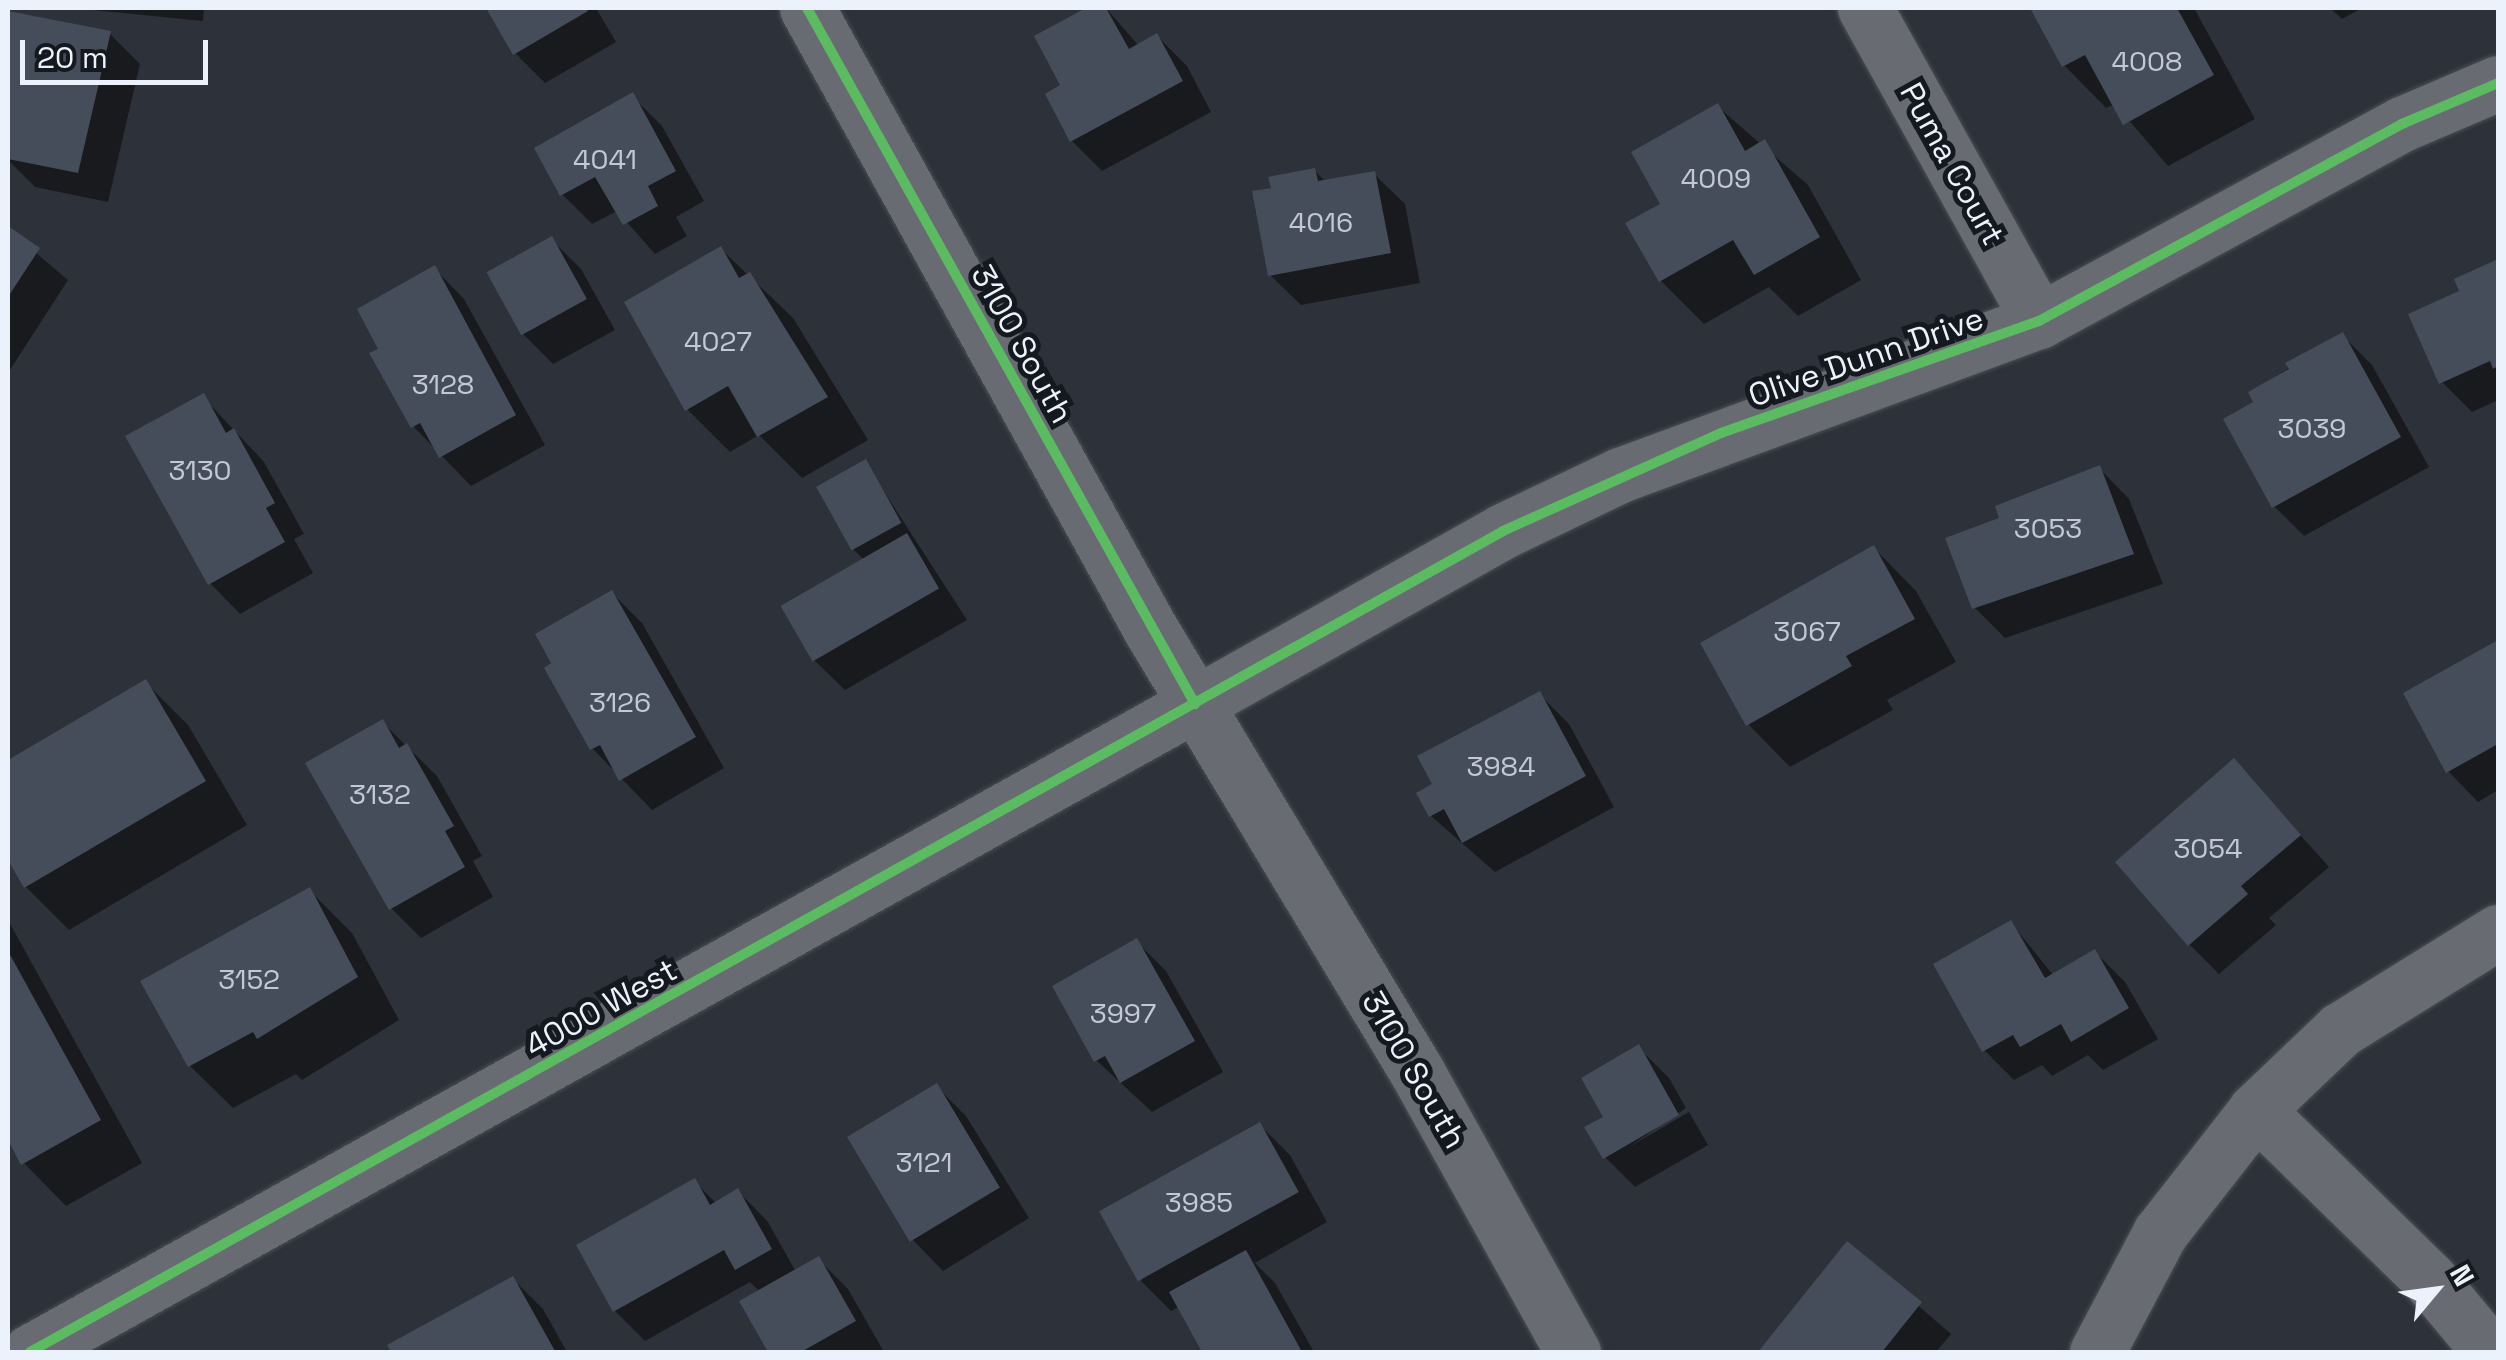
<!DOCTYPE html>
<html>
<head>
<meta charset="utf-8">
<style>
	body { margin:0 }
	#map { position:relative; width:2506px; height:1360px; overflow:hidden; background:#2d3139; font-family:"Space Grotesk",sans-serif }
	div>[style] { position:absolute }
	.shadow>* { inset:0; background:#0007 }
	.building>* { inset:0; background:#464d5a; transform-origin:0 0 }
	.roads { filter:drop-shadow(0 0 2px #4a4d55) drop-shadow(0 0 2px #4a4d55) }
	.street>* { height:55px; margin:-27.5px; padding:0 27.5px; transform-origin:27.5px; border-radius:27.5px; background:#686c72 }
	.secondary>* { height:55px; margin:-27.5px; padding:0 27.5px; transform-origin:27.5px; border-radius:27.5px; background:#686c72 }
	.cycleway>* { height:10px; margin:-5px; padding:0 5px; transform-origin:5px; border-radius:5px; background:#5cba63 }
	span { translate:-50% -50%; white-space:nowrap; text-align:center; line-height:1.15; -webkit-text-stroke:10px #14181f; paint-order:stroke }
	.number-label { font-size:28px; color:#c2c9d4 }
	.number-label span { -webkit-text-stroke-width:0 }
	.street-label { font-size:32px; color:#ecf2fc }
	.frame { position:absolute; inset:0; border:10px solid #ecf2fc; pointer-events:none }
	.north { position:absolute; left:2386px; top:1240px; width:100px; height:100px; -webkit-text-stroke:8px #14181f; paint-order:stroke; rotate:61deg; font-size:28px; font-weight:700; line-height:40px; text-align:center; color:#ecf2fc }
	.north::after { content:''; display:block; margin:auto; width:35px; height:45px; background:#ecf2fc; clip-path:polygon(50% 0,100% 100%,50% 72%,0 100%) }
	.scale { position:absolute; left:20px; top:40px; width:188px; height:45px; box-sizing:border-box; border:5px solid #ecf2fc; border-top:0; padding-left:12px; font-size:30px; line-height:35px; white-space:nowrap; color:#ecf2fc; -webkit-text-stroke:8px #14181f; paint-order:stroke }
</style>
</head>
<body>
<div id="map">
	<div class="shadow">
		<i style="clip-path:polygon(73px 8px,204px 8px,203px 21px)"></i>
		<i style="clip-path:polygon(489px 8px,596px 8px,616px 42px,545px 83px,515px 53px)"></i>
		<i style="clip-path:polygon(1091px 8px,1106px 8px,1139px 46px,1157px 36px,1187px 66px,1211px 112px,1102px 171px,1072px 141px,1064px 86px,1037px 37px)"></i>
		<i style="clip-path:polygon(2032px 8px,2194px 8px,2255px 119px,2168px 166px,2115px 104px,2106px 108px,2064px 65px)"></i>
		<i style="clip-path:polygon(2330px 8px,2362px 8px,2342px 19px)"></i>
		<i style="clip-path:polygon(9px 14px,110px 34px,140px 64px,108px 202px,35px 187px,8px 160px)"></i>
		<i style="clip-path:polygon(632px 96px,662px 126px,704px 201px,676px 217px,687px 236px,655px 254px,617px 211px,592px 224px,562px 194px)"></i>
		<i style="clip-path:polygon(1717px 106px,1808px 185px,1861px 280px,1798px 316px,1769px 287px,1704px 324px,1661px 281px,1628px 224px,1663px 205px)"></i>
		<i style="clip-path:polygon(1315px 171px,1326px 182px,1374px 174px,1405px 204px,1420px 283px,1301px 305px,1270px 275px,1274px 190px)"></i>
		<i style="clip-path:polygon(8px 229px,68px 280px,8px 373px)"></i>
		<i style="clip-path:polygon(551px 239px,581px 269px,615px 330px,553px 364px,523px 334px)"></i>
		<i style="clip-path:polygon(721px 249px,793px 318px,868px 440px,802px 478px,759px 435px,730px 452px,687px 409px)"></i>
		<i style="clip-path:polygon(2498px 261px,2498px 400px,2472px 412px,2442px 382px,2462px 292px,2457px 280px)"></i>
		<i style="clip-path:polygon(434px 268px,464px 299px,545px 445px,471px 486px,413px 426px,381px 350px)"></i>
		<i style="clip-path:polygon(2342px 335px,2372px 365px,2429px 467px,2304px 536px,2274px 506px,2251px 392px)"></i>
		<i style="clip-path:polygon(203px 397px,264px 462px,304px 534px,294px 539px,313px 573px,240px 614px,210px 583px)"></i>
		<i style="clip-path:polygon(865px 462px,967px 620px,845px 690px,814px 660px,784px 607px,864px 560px,853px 549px)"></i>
		<i style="clip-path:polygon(2099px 468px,2129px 499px,2163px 584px,2005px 638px,1975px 608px,2002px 519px)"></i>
		<i style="clip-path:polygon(1874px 548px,1916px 591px,1956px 662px,1887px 700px,1893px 710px,1790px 767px,1748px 724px)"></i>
		<i style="clip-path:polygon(612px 593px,642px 623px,724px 768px,652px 810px,592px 748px)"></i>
		<i style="clip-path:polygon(2498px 643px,2498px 790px,2478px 802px,2448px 771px,2406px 694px)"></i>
		<i style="clip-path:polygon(145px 682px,188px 725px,247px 825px,69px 930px,26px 887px,8px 856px,8px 763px)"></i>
		<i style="clip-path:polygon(1539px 694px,1569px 724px,1614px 807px,1495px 872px,1431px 816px,1435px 785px)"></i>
		<i style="clip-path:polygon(382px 722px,437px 776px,482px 856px,473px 861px,493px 897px,421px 938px,391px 908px)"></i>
		<i style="clip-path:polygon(2234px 761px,2329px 867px,2269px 918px,2276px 925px,2219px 974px,2189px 944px)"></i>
		<i style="clip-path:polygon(310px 891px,352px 933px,399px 1020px,302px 1080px,296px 1074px,233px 1108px,190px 1066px)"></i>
		<i style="clip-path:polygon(8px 920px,142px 1163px,66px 1206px,24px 1163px,8px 1135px)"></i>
		<i style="clip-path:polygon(2011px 923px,2054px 976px,2095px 952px,2125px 982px,2158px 1039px,2103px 1070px,2088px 1055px,2052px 1076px,2042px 1065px,2014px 1080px,1984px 1050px)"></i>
		<i style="clip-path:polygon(1136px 941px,1166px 971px,1223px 1072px,1152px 1112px,1096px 1060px)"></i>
		<i style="clip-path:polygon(1639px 1048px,1669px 1078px,1686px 1108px,1629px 1147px,1689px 1112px,1708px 1145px,1635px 1187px,1605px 1157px,1607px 1118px)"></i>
		<i style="clip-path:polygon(936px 1086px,966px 1116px,1029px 1218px,943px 1271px,913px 1240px)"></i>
		<i style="clip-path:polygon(1260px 1125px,1290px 1155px,1327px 1222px,1255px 1263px,1275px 1283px,1314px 1352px,1205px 1352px,1180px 1306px,1171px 1311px,1141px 1281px)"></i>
		<i style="clip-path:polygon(694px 1181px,717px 1204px,738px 1191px,768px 1222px,796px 1272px,818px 1259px,848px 1289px,884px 1352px,771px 1352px,742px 1302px,760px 1292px,750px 1282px,645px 1341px,615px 1311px)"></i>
		<i style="clip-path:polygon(1848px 1245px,1951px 1334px,1936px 1352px,1761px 1352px)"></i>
		<i style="clip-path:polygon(513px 1279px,543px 1309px,567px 1352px,393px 1352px,390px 1346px)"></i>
	</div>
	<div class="building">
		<i style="clip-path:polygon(486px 8px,585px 8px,588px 11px,513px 55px)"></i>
		<i style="clip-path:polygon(1086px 8px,1106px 8px,1129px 49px,1157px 33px,1183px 81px,1070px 142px,1045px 94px,1060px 85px,1034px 36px)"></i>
		<i style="clip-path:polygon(2030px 8px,2177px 8px,2214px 75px,2123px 125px,2085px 55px,2062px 67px)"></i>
		<i style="clip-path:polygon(8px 11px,111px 31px,78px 173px,8px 159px)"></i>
		<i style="clip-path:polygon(633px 92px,676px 171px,648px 186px,658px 206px,623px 225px,595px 177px,560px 196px,534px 148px)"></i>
		<i style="clip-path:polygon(1718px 103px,1745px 151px,1765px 139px,1820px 237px,1754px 275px,1733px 240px,1659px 282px,1625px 223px,1660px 204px,1631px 152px)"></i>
		<i style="clip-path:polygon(1315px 168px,1318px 181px,1375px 171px,1391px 253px,1268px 276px,1252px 191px,1271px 188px,1268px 177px)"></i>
		<i style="clip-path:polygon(8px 226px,40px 248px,8px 297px)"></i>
		<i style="left:552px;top:236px;width:72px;height:75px;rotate:61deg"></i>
		<i style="clip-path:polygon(721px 246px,739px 278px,750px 272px,828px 397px,757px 437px,728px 386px,685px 411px,624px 302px)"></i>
		<i style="clip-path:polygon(2498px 259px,2498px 366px,2493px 369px,2490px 361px,2439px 384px,2408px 314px,2459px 291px,2454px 279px)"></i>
		<i style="clip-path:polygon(435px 265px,516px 415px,439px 458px,420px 423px,411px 428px,369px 353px,378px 349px,357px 309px)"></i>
		<i style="clip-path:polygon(2343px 332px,2401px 437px,2272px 508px,2223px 419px,2253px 402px,2248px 392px,2289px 369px,2285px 363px)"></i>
		<i style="clip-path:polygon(204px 393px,226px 433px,234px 428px,275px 503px,266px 508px,285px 542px,208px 585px,125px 436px)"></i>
		<i style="left:866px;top:459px;width:73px;height:57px;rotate:61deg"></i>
		<i style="clip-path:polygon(2100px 465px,2134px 554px,1972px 609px,1945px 538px,1999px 518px,1995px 506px)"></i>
		<i style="left:907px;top:533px;width:64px;height:146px;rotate:60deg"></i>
		<i style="clip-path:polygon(1874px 545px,1915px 619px,1846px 656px,1852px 666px,1746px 726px,1700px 643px)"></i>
		<i style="clip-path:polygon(612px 590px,696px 737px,619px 781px,600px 745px,590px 750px,544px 668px,551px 663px,535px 634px)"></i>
		<i style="clip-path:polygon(2498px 640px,2498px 744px,2446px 773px,2403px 693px)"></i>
		<i style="clip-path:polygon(146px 679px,206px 781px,24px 888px,8px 860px,8px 760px)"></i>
		<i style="clip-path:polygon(1540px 691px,1586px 776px,1462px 843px,1444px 809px,1429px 817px,1416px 793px,1432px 784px,1417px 756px)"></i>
		<i style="clip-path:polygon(383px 719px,399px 748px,407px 743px,454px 826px,445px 831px,465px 867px,389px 910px,305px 763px)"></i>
		<i style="clip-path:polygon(2234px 758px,2301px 835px,2241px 886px,2248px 894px,2188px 946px,2115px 862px)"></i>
		<i style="clip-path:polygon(310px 887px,358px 977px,257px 1039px,253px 1032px,188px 1067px,140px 981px)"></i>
		<i style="clip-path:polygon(2011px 920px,2045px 978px,2095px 949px,2129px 1008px,2071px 1042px,2061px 1024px,2020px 1047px,2013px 1035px,1982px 1052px,1933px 964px)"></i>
		<i style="clip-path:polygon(1137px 938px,1195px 1041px,1120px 1083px,1105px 1056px,1094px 1062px,1052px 986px)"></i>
		<i style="clip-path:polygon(8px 951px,101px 1120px,21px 1165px,8px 1140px)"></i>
		<i style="clip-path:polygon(1639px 1044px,1679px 1115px,1603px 1159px,1584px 1127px,1603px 1117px,1581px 1078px)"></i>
		<i style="left:937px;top:1083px;width:122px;height:105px;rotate:59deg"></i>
		<i style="left:1260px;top:1122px;width:80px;height:184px;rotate:61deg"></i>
		<i style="clip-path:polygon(695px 1178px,710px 1205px,738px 1188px,772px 1249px,735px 1270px,724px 1250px,613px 1312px,576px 1245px)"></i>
		<i style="clip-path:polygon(1847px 1241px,1922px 1302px,1882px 1352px,1758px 1352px)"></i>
		<i style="clip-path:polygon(1246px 1250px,1302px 1352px,1202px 1352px,1169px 1292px)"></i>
		<i style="clip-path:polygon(819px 1256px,856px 1321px,801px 1352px,768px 1352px,739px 1301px)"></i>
		<i style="clip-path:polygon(513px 1276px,555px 1351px,391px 1352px,387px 1345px)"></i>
	</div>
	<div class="roads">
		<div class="street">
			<i style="left:1865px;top:8px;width:358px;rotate:60.9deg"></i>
			<i style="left:1195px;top:704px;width:353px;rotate:-29.3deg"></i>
			<i style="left:1503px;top:531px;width:130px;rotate:-25.6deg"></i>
			<i style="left:1620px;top:475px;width:446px;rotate:-20.2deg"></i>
			<i style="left:2039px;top:321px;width:413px;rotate:-28.5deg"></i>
			<i style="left:2402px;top:124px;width:104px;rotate:-23.1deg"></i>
			<i style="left:2256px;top:1110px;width:243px;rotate:44.3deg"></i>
			<i style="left:2430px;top:1280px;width:94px;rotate:50.2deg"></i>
			<i style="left:2097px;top:1352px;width:135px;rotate:-62.1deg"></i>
			<i style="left:2160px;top:1233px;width:156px;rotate:-52deg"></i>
			<i style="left:2256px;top:1110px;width:116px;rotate:-43.6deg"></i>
			<i style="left:2340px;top:1030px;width:186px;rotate:-31.8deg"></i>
		</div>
		<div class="secondary">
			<i style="left:807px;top:8px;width:711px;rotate:61.06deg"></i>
			<i style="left:1151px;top:630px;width:516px;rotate:58.96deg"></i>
			<i style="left:1417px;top:1072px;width:321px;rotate:60.9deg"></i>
			<i style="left:30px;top:1352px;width:1333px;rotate:-29.08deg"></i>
		</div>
	</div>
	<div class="cycleway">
		<i style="left:807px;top:8px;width:797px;rotate:60.86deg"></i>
		<i style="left:30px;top:1352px;width:1686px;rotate:-29.13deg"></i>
		<i style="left:1503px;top:531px;width:239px;rotate:-24.2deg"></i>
		<i style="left:1721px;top:433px;width:337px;rotate:-19.4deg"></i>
		<i style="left:2039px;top:321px;width:413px;rotate:-28.5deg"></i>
		<i style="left:2402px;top:124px;width:104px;rotate:-23.1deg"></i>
	</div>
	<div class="number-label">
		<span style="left:2147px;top:61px">4008</span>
		<span style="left:605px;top:159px">4041</span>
		<span style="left:1716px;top:178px">4009</span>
		<span style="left:1321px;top:222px">4016</span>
		<span style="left:718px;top:341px">4027</span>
		<span style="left:443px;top:384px">3128</span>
		<span style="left:2312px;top:428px">3039</span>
		<span style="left:200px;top:470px">3130</span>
		<span style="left:2048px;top:528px">3053</span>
		<span style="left:1807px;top:631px">3067</span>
		<span style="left:620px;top:702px">3126</span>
		<span style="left:1501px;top:766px">3984</span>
		<span style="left:380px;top:794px">3132</span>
		<span style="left:2208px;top:848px">3054</span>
		<span style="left:249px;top:979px">3152</span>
		<span style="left:1123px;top:1013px">3997</span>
		<span style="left:924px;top:1162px">3121</span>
		<span style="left:1199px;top:1202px">3985</span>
	</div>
	<div class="street-label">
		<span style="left:1952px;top:164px;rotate:61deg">Puma Court</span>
		<span style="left:1022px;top:344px;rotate:61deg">3100 South</span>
		<span style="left:1866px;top:357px;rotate:-19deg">Olive Dunn Drive</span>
		<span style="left:601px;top:1008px;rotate:-29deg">4000 West</span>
		<span style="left:1414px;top:1070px;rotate:60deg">3100 South</span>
	</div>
	<div class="frame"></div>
	<div class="north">N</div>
	<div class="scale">20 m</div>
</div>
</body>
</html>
